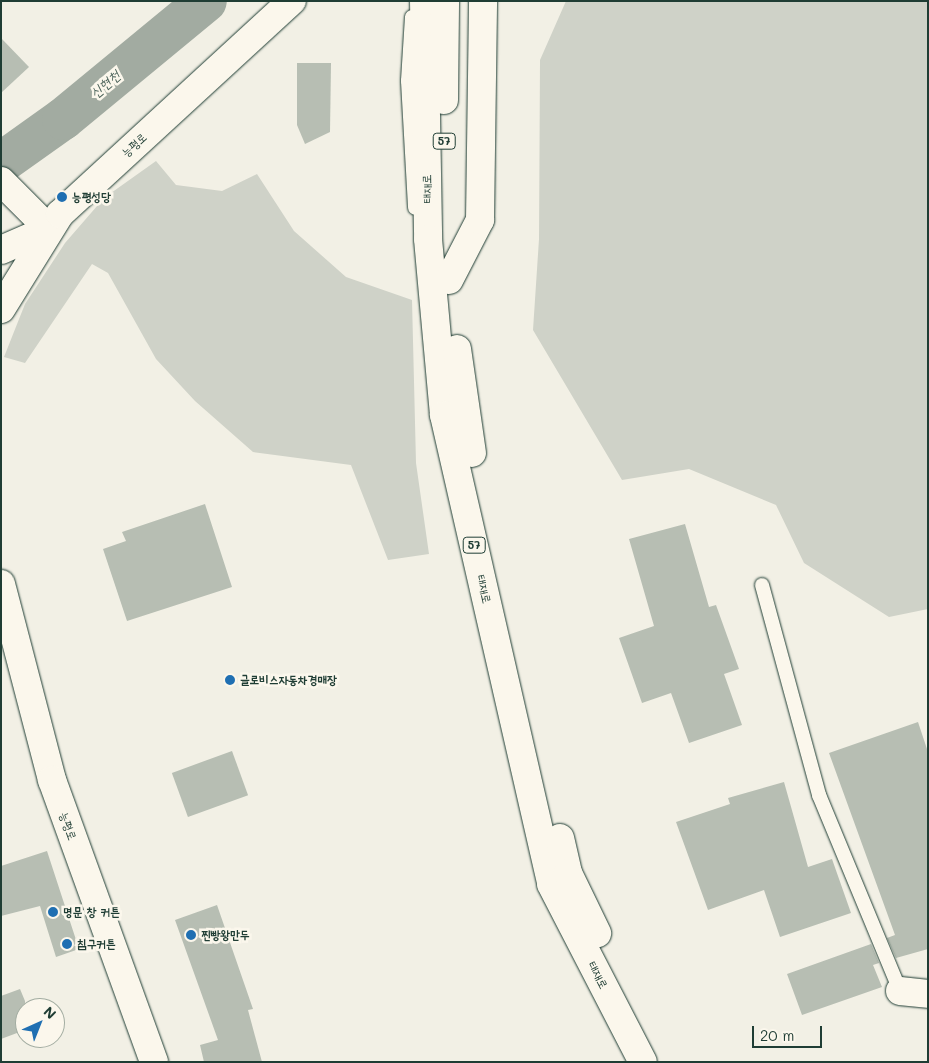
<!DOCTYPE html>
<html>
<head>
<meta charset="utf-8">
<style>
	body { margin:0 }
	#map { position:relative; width:929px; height:1063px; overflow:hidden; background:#f2f0e5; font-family:Mali,"Poor Story",sans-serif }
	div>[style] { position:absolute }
	.green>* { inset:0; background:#cfd2c8 }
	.river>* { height:42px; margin:-21px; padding:0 21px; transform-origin:21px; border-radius:21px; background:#a2aba1 }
	.building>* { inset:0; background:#b7beb3; transform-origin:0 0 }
	.roads { filter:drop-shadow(0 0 1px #1f3d34) drop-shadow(0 0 1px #1f3d34) }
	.lane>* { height:14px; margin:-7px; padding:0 7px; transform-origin:7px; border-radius:7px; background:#fbf7ec }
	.street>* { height:28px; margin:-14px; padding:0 14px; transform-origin:14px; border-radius:14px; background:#fbf7ec }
	.secondary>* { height:28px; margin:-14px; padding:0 14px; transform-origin:14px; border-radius:14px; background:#fbf7ec }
	.highway>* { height:28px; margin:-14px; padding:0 14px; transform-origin:14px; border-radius:14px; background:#fbf7ec }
	.dots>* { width:14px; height:14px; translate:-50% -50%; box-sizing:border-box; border:2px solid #fbf7ec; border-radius:50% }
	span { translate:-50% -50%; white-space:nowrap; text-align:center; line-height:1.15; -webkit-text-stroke:5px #fbf7ec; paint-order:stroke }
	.shield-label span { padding:1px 4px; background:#fbf7ec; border:1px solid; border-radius:4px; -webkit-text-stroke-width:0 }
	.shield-label { font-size:11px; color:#1f3d34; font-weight:700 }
	.street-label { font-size:12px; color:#1f3d34 }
	.poi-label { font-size:12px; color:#1f3d34; font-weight:700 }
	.left { translate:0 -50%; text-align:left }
	.water-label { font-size:14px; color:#465e55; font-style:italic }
	.frame { position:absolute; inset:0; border:2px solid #1f3d34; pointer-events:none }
	.north { position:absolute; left:15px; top:998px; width:50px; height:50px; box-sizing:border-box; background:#fbf7ec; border:1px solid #a3ada2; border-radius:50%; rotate:44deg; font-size:14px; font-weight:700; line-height:20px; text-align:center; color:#1f3d34 }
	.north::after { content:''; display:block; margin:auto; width:18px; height:22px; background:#1f6fb2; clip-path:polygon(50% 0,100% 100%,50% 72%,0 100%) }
	.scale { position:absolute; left:752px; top:1026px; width:70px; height:22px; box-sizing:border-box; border:2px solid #1f3d34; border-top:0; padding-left:6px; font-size:15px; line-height:18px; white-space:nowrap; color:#1f3d34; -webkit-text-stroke:4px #fbf7ec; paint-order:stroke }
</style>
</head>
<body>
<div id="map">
	<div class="green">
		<i style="clip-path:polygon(566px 1px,928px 1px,928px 609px,889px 617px,804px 563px,776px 505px,689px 469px,622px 480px,533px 330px,539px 239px,540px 60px)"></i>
		<i style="clip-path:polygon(156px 161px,176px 185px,222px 191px,257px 174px,294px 231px,346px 277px,412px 300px,416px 463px,429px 554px,388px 560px,351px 465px,253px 452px,195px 401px,156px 359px,108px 273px,92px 264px,25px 363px,4px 357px,25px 304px,65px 243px,104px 198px)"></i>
	</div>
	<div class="river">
		<i style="left:1px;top:163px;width:76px;rotate:-35.4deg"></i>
		<i style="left:63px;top:119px;width:185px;rotate:-39.5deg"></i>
	</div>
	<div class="building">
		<i style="clip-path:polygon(1px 38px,29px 67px,1px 93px)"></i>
		<i style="clip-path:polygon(297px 63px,331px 63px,330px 132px,305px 144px,297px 125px)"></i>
		<i style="clip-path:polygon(205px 504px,232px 587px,127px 621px,103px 549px,126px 541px,122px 532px)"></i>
		<i style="clip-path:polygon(685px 524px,709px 607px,716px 605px,739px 669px,724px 674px,742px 725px,689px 743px,671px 693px,642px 703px,619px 638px,654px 626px,629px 539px)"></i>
		<i style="clip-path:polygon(918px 722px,928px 752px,928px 949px,896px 958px,887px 938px,895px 935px,829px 753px)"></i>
		<i style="left:232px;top:751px;width:47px;height:64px;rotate:70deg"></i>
		<i style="clip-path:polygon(784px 782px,808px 867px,832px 859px,851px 913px,780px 937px,764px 890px,708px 910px,676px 822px,730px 804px,728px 798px)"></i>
		<i style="clip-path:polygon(47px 851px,79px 949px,56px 957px,40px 906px,1px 916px,1px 866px)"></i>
		<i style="clip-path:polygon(217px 905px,253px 1009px,248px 1010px,262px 1062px,204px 1062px,200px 1045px,218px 1040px,175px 920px)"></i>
		<i style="clip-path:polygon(871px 944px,879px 963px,873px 965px,882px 987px,802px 1015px,787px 974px)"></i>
		<i style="clip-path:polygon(20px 989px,25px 1001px,25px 1030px,1px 1039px,1px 996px)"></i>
	</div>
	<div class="roads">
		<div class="lane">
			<i style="left:412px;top:17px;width:64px;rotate:93.6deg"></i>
			<i style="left:408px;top:81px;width:127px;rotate:86.8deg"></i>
			<i style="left:762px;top:585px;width:218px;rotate:74.8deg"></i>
			<i style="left:819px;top:795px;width:212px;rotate:67.5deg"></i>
		</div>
		<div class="street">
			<i style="left:1px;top:181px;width:68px;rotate:45deg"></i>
			<i style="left:49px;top:229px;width:52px;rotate:156.4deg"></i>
			<i style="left:900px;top:991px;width:28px;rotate:6deg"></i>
		</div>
		<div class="secondary">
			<i style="left:1px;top:309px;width:112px;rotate:-58.2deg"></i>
			<i style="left:60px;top:214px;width:315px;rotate:-42.6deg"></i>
			<i style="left:1px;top:584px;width:203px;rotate:75.4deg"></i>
			<i style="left:52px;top:780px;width:300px;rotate:70.1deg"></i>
		</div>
		<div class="highway">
			<i style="left:424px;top:1px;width:238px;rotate:89deg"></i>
			<i style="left:428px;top:239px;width:177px;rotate:84.8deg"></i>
			<i style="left:444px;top:415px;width:481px;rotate:77.1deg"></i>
			<i style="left:551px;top:884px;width:200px;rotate:62.7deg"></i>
			<i style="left:444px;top:100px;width:99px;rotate:-89.4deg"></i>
			<i style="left:449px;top:280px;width:68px;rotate:-62.7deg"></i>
			<i style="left:480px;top:220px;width:219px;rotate:-89.2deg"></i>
			<i style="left:457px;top:349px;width:105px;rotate:81.8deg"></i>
			<i style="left:560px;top:838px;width:36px;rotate:77deg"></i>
			<i style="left:568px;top:873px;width:67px;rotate:64.2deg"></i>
		</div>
	</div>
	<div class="dots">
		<i style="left:62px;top:197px;background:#1f6fb2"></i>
		<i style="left:230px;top:680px;background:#1f6fb2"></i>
		<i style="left:53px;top:912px;background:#1f6fb2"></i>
		<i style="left:191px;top:935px;background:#1f6fb2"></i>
		<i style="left:67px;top:944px;background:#1f6fb2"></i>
	</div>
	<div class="shield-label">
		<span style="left:444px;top:141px">57</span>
		<span style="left:474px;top:545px">57</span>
	</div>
	<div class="street-label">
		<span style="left:134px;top:145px;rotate:-42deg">능평로</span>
		<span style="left:427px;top:189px;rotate:-91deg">태재로</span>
		<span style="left:484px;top:589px;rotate:77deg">태재로</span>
		<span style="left:68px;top:826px;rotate:70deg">능평로</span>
		<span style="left:598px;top:975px;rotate:63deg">태재로</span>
	</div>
	<div class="poi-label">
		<span class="left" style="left:72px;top:197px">능평성당</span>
		<span class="left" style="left:240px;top:680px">글로비스자동차경매장</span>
		<span class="left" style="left:63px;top:912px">명문 창 커튼</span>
		<span class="left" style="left:201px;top:935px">찐빵왕만두</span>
		<span class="left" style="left:77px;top:944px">침구커튼</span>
	</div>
	<div class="water-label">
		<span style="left:105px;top:84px;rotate:-40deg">신현천</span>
	</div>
	<div class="frame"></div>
	<div class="north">N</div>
	<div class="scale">20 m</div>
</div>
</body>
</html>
